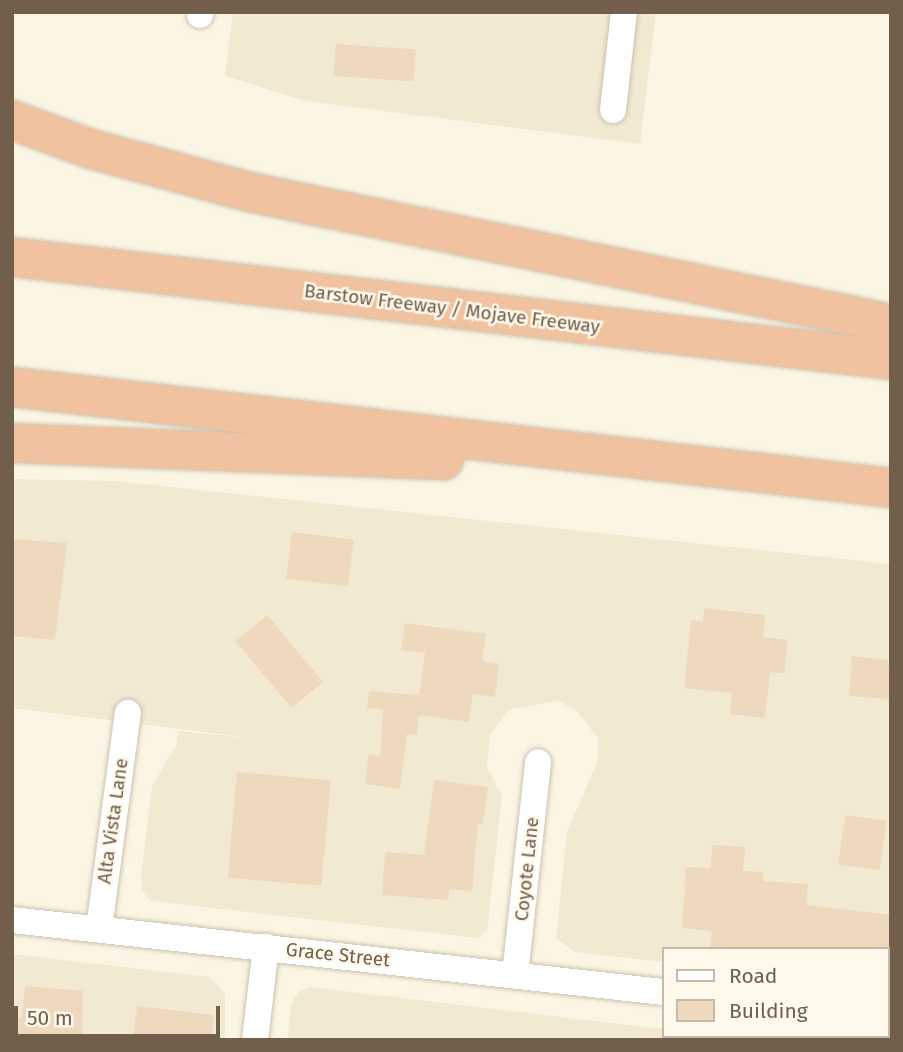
<!DOCTYPE html>
<html>
<head>
<meta charset="utf-8">
<style>
	body { margin:0 }
	#map { position:relative; width:903px; height:1052px; overflow:hidden; background:#fbf6e4; font-family:"Fira Sans",sans-serif }
	div>[style] { position:absolute }
	.residential>* { inset:0; background:#f2e9d3 }
	.building>* { inset:0; background:#eed9be; transform-origin:0 0 }
	.roads { filter:drop-shadow(0 0 2px #cdc1af) drop-shadow(0 0 2px #cdc1af) }
	.minor>* { height:26px; margin:-13px; padding:0 13px; transform-origin:13px; border-radius:13px; background:#fff }
	.motorway>* { height:38px; margin:-19px; padding:0 19px; transform-origin:19px; border-radius:19px; background:#f1c29f }
	span { translate:-50% -50%; white-space:nowrap; text-align:center; line-height:1.15; -webkit-text-stroke:5px #fef9ea; paint-order:stroke }
	.street-label { font-size:19px; color:#715f4c }
	.frame { position:absolute; inset:0; border:14px solid #715f4c; pointer-events:none }
	.legend { position:absolute; left:662px; top:947px; width:228px; height:91px; box-sizing:border-box; background:#fef9ea; border:2px solid #c6bbab; margin:0; padding:9px 12px; list-style:none; font-size:21px; color:#715f4c }
	.legend li { display:flex; align-items:center; gap:14px; height:35px }
	.legend b { width:35px; border:2px solid #c6bbab }
	.scale { position:absolute; left:14px; top:1006px; width:206px; height:32px; box-sizing:border-box; border:4px solid #715f4c; border-top:0; padding-left:9px; font-size:21px; line-height:24px; white-space:nowrap; color:#715f4c; -webkit-text-stroke:5px #fef9ea; paint-order:stroke }
</style>
</head>
<body>
<div id="map">
	<div class="residential">
		<i style="clip-path:polygon(233px 12px,656px 12px,640px 144px,305px 101px,225px 76px)"></i>
		<i style="clip-path:polygon(12px 479px,116px 481px,891px 564px,891px 987px,887px 949px,663px 949px,663px 962px,575px 952px,556px 938px,567px 832px,597px 763px,598px 739px,578px 712px,559px 701px,510px 709px,490px 735px,487px 766px,502px 796px,487px 931px,478px 938px,151px 901px,142px 891px,141px 876px,152px 786px,176px 746px,178px 731px,261px 739px,12px 708px)"></i>
		<i style="clip-path:polygon(12px 954px,210px 977px,225px 993px,225px 1040px,12px 1040px)"></i>
		<i style="clip-path:polygon(309px 987px,663px 1029px,663px 1036px,766px 1040px,287px 1040px,291px 1005px,298px 993px)"></i>
	</div>
	<div class="building">
		<i style="left:336px;top:44px;width:80px;height:32px;rotate:4deg"></i>
		<i style="left:292px;top:532px;width:62px;height:47px;rotate:7deg"></i>
		<i style="clip-path:polygon(12px 539px,67px 543px,55px 640px,12px 636px)"></i>
		<i style="clip-path:polygon(704px 608px,765px 615px,763px 637px,788px 640px,784px 673px,770px 672px,765px 718px,730px 714px,732px 693px,684px 688px,691px 620px,703px 622px)"></i>
		<i style="left:267px;top:615px;width:87px;height:41px;rotate:50deg"></i>
		<i style="clip-path:polygon(405px 623px,486px 634px,482px 661px,499px 664px,495px 697px,473px 694px,469px 722px,419px 715px,417px 735px,407px 734px,400px 789px,365px 784px,369px 754px,380px 756px,383px 710px,367px 708px,369px 691px,419px 695px,425px 653px,401px 650px)"></i>
		<i style="clip-path:polygon(852px 656px,888px 660px,891px 699px,849px 696px)"></i>
		<i style="left:237px;top:772px;width:94px;height:106px;rotate:5deg"></i>
		<i style="clip-path:polygon(434px 780px,488px 787px,483px 825px,478px 824px,472px 891px,449px 889px,448px 900px,382px 895px,385px 852px,424px 855px)"></i>
		<i style="left:845px;top:815px;width:42px;height:50px;rotate:8deg"></i>
		<i style="clip-path:polygon(712px 845px,745px 847px,743px 871px,764px 872px,763px 881px,808px 884px,806px 905px,891px 915px,891px 949px,710px 949px,712px 931px,682px 928px,686px 867px,711px 868px)"></i>
		<i style="clip-path:polygon(25px 986px,83px 991px,82px 1040px,12px 1040px,12px 1017px,22px 1018px)"></i>
		<i style="clip-path:polygon(137px 1006px,214px 1015px,211px 1040px,133px 1040px)"></i>
	</div>
	<div class="roads">
		<div class="minor">
			<i style="left:200px;top:15px;width:3px;rotate:-72deg"></i>
			<i style="left:613px;top:110px;width:99px;rotate:-83.6deg"></i>
			<i style="left:12px;top:920px;width:655px;rotate:6.31deg"></i>
			<i style="left:99px;top:929px;width:218px;rotate:-82.4deg"></i>
			<i style="left:515px;top:975px;width:214px;rotate:-83.8deg"></i>
			<i style="left:887px;top:1017px;width:4px"></i>
			<i style="left:255px;top:1040px;width:94px;rotate:-83.3deg"></i>
		</div>
		<div class="motorway">
			<i style="left:12px;top:120px;width:84px;rotate:20.2deg"></i>
			<i style="left:91px;top:149px;width:164px;rotate:15.2deg"></i>
			<i style="left:249px;top:192px;width:655px;rotate:11.62deg"></i>
			<i style="left:12px;top:257px;width:885px;rotate:6.68deg"></i>
			<i style="left:12px;top:387px;width:885px;rotate:6.55deg"></i>
			<i style="left:12px;top:443px;width:432px;rotate:2.3deg"></i>
		</div>
	</div>
	<div class="street-label">
		<span style="left:452px;top:309px;rotate:7deg">Barstow Freeway / Mojave Freeway</span>
		<span style="left:113px;top:821px;rotate:-82deg">Alta Vista Lane</span>
		<span style="left:527px;top:869px;rotate:-84deg">Coyote Lane</span>
		<span style="left:338px;top:955px;rotate:6deg">Grace Street</span>
	</div>
	<div class="frame"></div>
	<ul class="legend">
	<li><b style="height:9px;background:#fff"></b>Road</li>
	<li><b style="height:19px;background:#eed9be"></b>Building</li>
	</ul>
	<div class="scale">50 m</div>
</div>
</body>
</html>
